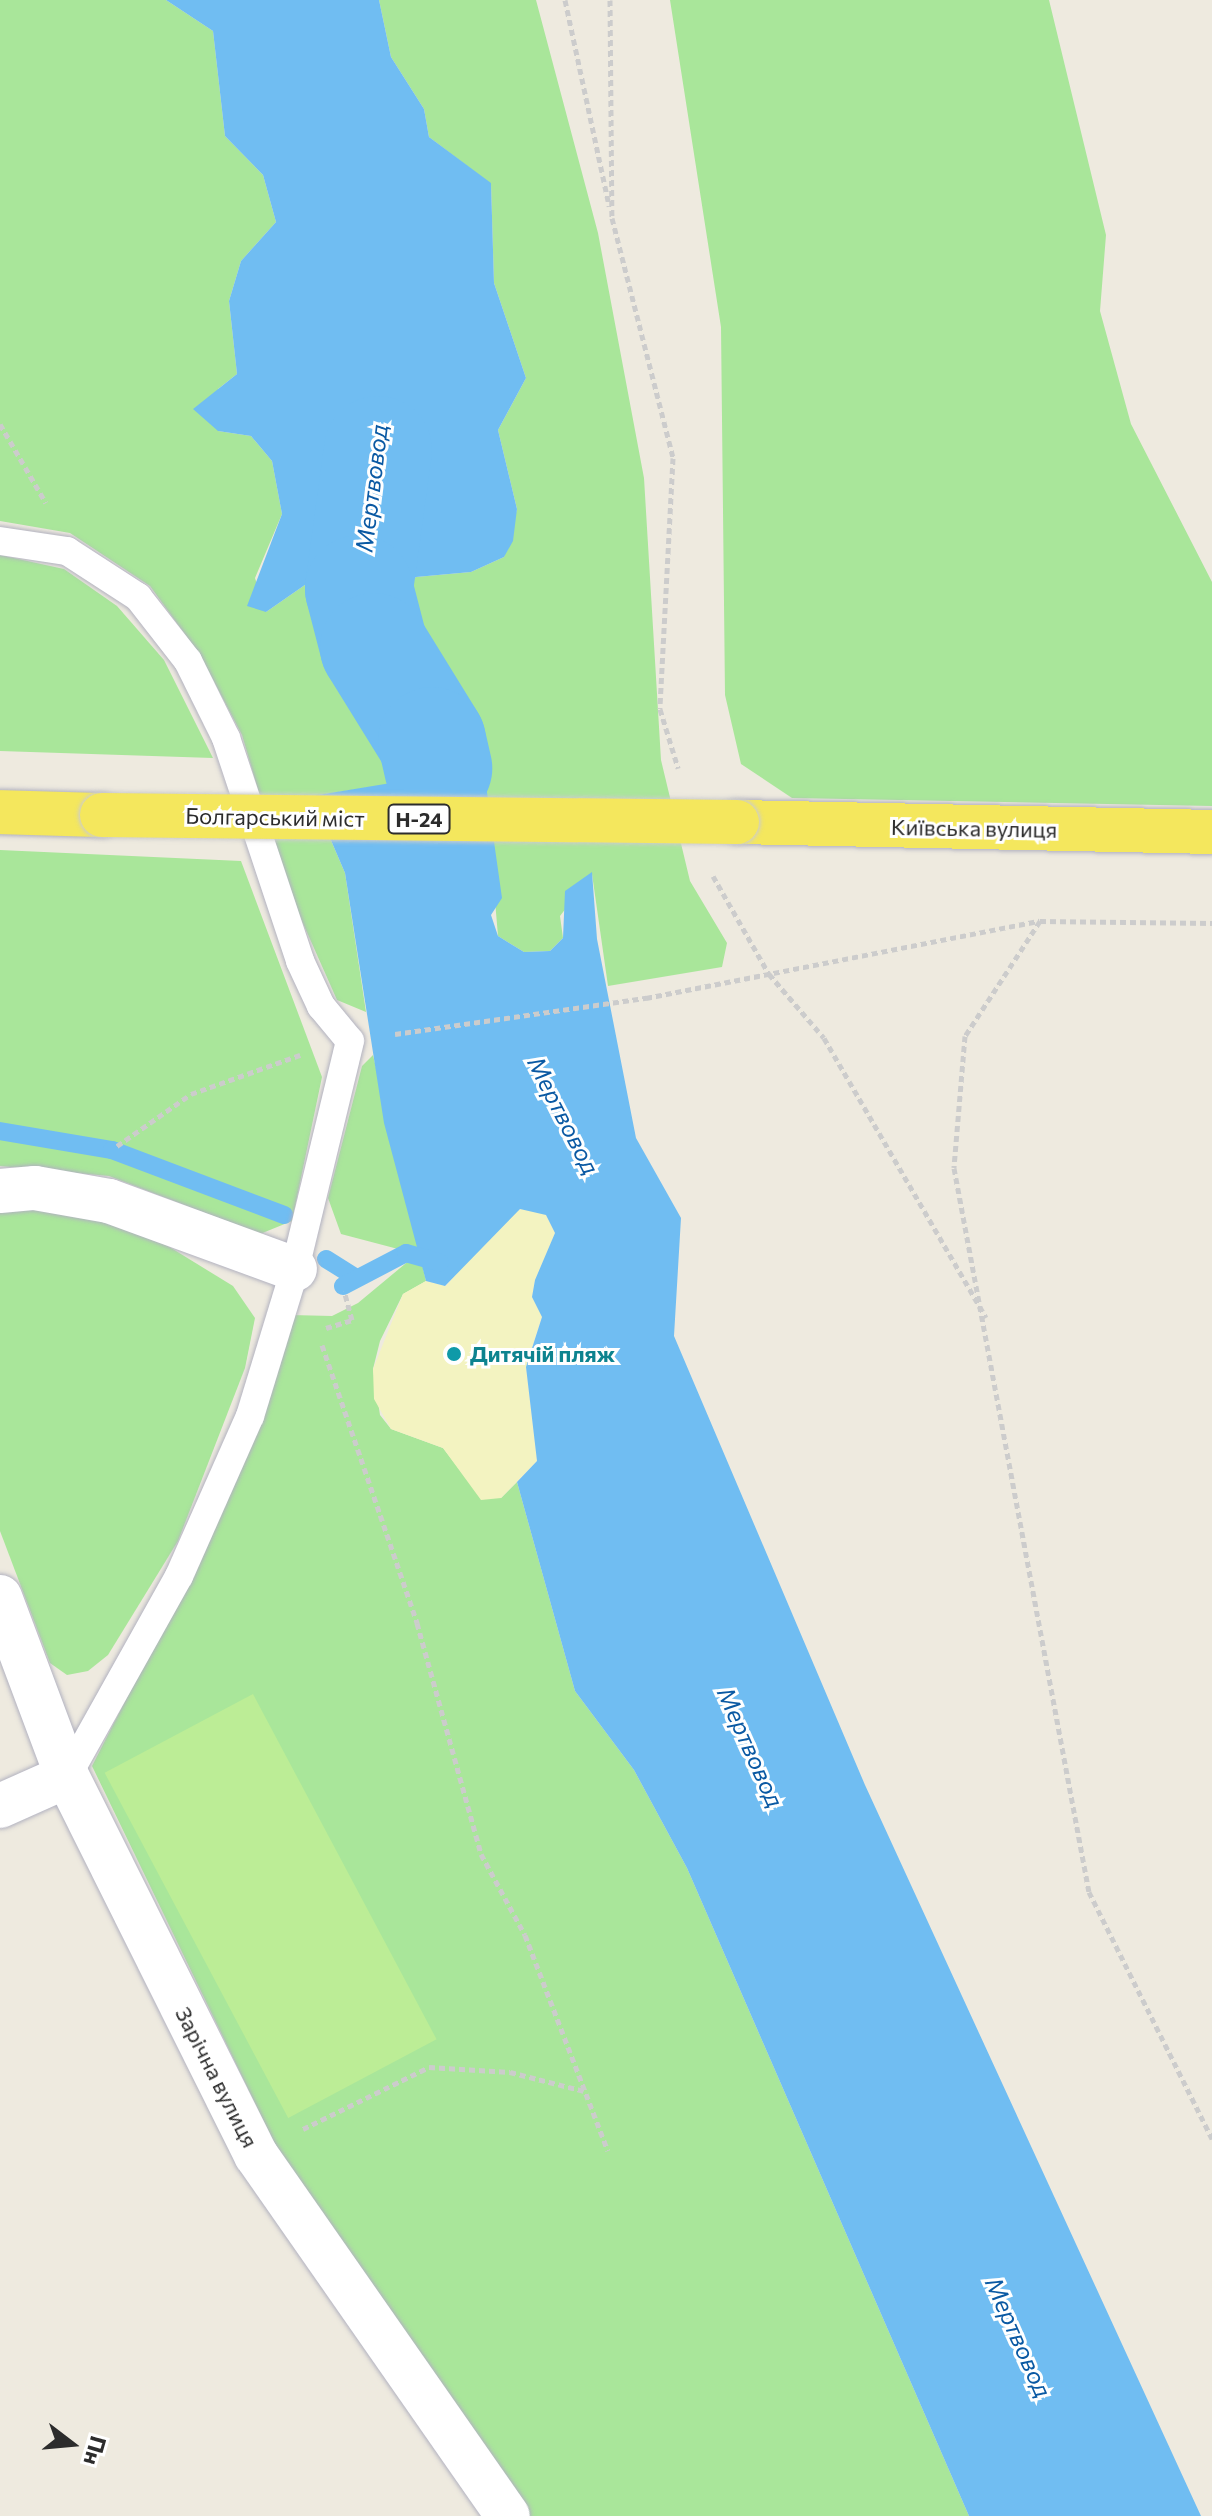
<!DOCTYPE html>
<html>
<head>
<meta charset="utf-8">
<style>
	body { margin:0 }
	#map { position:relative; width:1212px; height:2516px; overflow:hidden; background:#eeeadf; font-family:Commissioner,sans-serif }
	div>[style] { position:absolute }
	.green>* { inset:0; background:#a9e69a }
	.sand>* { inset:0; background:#f3f3c1 }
	.pitch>* { inset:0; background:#bced96; transform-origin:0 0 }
	.water>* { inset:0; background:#70bdf2 }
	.stream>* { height:18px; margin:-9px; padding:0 9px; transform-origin:9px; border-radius:9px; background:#70bdf2 }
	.river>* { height:108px; margin:-54px; padding:0 54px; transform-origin:54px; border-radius:54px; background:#70bdf2 }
	.path>* { height:5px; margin-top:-2.5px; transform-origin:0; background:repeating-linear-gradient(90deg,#ccc 0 6px,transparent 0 10px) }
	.roads { filter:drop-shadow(0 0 2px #b2b2c0) drop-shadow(0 0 2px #b2b2c0) }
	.service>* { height:28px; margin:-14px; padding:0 14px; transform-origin:14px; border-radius:14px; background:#fff }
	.minor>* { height:44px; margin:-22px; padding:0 22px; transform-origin:22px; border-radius:22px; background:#fff }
	.primary>* { height:44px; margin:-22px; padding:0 22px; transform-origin:22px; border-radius:22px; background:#f4e75d }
	.bridges { filter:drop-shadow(0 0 2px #ccc) drop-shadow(0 0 2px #ccc) }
	.primary-bridge>* { height:44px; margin:-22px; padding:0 22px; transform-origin:22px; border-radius:22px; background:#f4e75d }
	.dots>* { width:22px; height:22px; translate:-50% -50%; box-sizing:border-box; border:4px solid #fff; border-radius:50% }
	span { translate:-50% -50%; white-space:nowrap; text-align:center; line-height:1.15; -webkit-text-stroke:6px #fff; paint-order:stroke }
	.shield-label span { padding:2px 6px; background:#fff; border:2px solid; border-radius:6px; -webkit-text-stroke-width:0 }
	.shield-label { font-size:20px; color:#2c2c2c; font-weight:700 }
	.street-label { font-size:22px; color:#2c2c2c }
	.culture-label { font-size:22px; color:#0d838f; font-weight:700 }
	.left { translate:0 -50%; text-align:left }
	.water-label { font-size:24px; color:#0a59a3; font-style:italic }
	.north { position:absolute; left:32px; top:2404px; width:80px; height:80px; -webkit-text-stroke:6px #fff; paint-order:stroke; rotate:106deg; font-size:22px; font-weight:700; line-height:32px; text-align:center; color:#2c2c2c }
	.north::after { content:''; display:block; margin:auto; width:28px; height:36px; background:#2c2c2c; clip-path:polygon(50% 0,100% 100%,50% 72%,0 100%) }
</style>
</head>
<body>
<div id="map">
	<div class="green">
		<i style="clip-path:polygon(0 0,166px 0,213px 31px,225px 136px,263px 175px,276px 222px,241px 261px,229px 301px,237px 374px,218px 389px,218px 431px,251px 436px,272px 461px,282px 514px,255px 578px,266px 612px,325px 571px,347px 576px,365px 606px,376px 660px,416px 738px,411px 766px,391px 784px,312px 796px,345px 873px,366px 1012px,337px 1000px,286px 885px,242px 735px,200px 655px,150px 586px,70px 533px,0 521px)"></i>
		<i style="clip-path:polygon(379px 0,536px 0,598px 233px,644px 478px,661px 760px,690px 881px,727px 943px,722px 967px,608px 986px,592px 874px,560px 916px,563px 938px,550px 951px,524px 952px,498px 936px,484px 771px,423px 708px,383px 634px,384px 608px,416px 577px,471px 572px,504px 557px,517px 509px,498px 430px,526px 378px,494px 283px,491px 184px,429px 137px,424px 109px,391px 57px)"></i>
		<i style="clip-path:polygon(670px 0,1049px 0,1106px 235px,1100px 311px,1131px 424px,1212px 582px,1212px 806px,792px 798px,741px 764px,725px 695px,721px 327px)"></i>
		<i style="clip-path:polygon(0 555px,64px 569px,117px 606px,164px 660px,213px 758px,0 751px)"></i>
		<i style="clip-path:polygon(0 850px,241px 861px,322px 1077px,292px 1221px,260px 1234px,109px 1176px,0 1166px)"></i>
		<i style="clip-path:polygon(373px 1055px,426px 1281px,403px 1294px,380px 1341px,373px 1369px,380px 1415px,391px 1429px,443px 1448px,466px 1478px,501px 1498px,517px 1482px,575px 1691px,634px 1770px,687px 1868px,969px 2516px,525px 2516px,283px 2161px,92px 1766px,226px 1504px,291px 1315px,332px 1316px,358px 1303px,417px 1254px,341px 1234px,328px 1198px,362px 1066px)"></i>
		<i style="clip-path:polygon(24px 1205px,84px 1213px,150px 1235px,233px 1286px,255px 1318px,245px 1368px,178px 1541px,108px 1655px,88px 1671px,67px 1675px,50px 1663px,0 1531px,0 1212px)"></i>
	</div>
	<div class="sand">
		<i style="clip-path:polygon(528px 1206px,546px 1215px,555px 1233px,535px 1280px,532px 1297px,542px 1316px,526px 1367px,537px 1461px,501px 1498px,481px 1500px,443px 1448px,391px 1429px,374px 1399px,373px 1369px,403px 1294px,426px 1281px,446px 1286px,506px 1216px)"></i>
	</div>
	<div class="pitch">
		<i style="left:253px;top:1694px;width:391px;height:168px;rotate:62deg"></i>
	</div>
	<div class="water">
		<i style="clip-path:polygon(166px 0,379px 0,391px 57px,424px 109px,429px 137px,491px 183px,494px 283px,526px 378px,498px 430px,517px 509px,513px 541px,504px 557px,471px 572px,416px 577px,385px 608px,383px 634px,423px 708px,484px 771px,502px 898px,491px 915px,498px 936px,524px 952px,550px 951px,563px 938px,565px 891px,592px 872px,597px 939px,636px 1138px,681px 1218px,674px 1336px,865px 1785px,1201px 2516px,969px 2516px,687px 1868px,634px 1770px,575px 1691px,517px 1482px,537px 1461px,526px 1367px,542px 1317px,532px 1297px,535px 1280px,555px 1233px,546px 1215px,520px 1209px,445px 1286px,426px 1281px,384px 1123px,345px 873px,312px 796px,391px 783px,411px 766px,414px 723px,376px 660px,365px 606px,347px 576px,325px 571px,266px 612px,247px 606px,282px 514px,272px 461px,251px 436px,218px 431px,193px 409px,237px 374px,229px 301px,241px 261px,276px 222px,263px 175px,225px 136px,213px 31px)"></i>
	</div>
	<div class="stream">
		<i style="left:0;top:1131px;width:114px;rotate:9.6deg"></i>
		<i style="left:112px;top:1150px;width:184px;rotate:20.7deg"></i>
		<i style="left:326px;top:1259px;width:36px;rotate:32deg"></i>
		<i style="left:343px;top:1286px;width:71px;rotate:-27.6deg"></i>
		<i style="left:406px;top:1253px;width:35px;rotate:16deg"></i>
	</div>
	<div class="river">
		<i style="left:378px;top:450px;width:140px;rotate:97.8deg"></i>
		<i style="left:359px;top:589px;width:60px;rotate:75.5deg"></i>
		<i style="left:374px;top:647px;width:110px;rotate:58.3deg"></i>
		<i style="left:432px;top:741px;width:28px;rotate:77deg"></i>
	</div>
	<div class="path">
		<i style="left:565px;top:0;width:211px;rotate:77.9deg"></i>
		<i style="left:610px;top:0;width:218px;rotate:89.5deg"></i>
		<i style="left:612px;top:218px;width:248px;rotate:75.7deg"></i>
		<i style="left:673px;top:458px;width:251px;rotate:93deg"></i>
		<i style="left:660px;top:709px;width:62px;rotate:73deg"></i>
		<i style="left:0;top:424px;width:91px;rotate:59.8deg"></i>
		<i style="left:713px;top:876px;width:113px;rotate:60.3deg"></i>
		<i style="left:769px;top:974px;width:84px;rotate:49.3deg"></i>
		<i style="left:824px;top:1038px;width:323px;rotate:59.9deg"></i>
		<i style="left:1040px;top:921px;width:137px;rotate:123.1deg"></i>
		<i style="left:965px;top:1036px;width:132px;rotate:94.8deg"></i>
		<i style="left:954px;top:1168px;width:736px;rotate:79.44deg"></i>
		<i style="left:1089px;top:1892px;width:276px;rotate:63.5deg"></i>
		<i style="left:395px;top:1034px;width:254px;rotate:-8.2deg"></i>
		<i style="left:646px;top:998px;width:401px;rotate:-11.1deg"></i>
		<i style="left:1040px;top:921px;width:172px;rotate:0.7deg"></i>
		<i style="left:117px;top:1146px;width:90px;rotate:-35.1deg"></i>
		<i style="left:191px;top:1094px;width:116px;rotate:-19.7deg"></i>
		<i style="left:326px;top:1328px;width:27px;rotate:-17deg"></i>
		<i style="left:352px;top:1320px;width:30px;rotate:-105deg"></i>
		<i style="left:322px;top:1345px;width:294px;rotate:71.1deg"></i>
		<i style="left:417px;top:1623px;width:240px;rotate:74.5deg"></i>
		<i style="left:481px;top:1854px;width:92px;rotate:61.5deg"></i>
		<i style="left:525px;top:1935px;width:231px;rotate:69deg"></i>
		<i style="left:303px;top:2129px;width:140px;rotate:-26.2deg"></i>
		<i style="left:429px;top:2067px;width:81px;rotate:3.5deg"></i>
		<i style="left:510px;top:2072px;width:76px;rotate:14.4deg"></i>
	</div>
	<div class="roads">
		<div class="service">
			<i style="left:0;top:541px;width:68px;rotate:8.5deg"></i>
			<i style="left:67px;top:551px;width:85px;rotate:32.9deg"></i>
			<i style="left:138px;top:597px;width:81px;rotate:52deg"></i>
			<i style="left:188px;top:661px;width:86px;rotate:63.7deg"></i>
			<i style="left:226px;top:738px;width:235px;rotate:71.6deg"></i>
			<i style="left:300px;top:961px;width:50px;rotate:65deg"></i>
			<i style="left:321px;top:1006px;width:45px;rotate:50.4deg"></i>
			<i style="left:350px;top:1041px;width:235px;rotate:103.6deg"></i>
			<i style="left:295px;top:1269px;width:154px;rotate:107deg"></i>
			<i style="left:250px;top:1416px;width:175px;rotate:113.9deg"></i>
			<i style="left:179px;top:1576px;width:229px;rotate:119.2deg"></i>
		</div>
		<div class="minor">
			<i style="left:0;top:1191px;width:35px;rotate:-5deg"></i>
			<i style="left:35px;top:1188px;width:75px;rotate:10deg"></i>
			<i style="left:109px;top:1201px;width:198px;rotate:20.1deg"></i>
			<i style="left:0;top:1597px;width:191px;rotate:69.5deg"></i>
			<i style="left:67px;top:1776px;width:424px;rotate:63.5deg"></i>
			<i style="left:256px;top:2155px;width:440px;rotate:55.1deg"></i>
			<i style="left:0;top:1806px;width:73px;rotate:-24.1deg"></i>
		</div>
		<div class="primary">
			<i style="left:0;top:812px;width:102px;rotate:1.7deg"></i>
			<i style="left:737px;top:822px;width:475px;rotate:1.2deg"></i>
		</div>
	</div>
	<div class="bridges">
		<div class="primary-bridge">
			<i style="left:102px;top:815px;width:635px;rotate:0.63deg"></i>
		</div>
	</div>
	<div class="dots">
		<i style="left:454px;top:1354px;background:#0f9aa8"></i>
	</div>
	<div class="shield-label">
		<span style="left:419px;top:819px">Н-24</span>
	</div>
	<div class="street-label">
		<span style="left:275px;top:817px;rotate:1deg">Болгарський міст</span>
		<span style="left:974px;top:828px;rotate:1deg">Київська вулиця</span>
		<span style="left:217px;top:2077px;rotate:63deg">Зарічна вулиця</span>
	</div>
	<div class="culture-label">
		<span class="left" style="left:470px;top:1354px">Дитячій пляж</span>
	</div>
	<div class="water-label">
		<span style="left:371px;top:488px;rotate:-83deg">Мертвовод</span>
		<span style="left:564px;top:1115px;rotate:63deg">Мертвовод</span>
		<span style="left:751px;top:1747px;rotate:66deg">Мертвовод</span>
		<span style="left:1019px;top:2337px;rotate:66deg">Мертвовод</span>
	</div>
	<div class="north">Пн</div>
</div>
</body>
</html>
